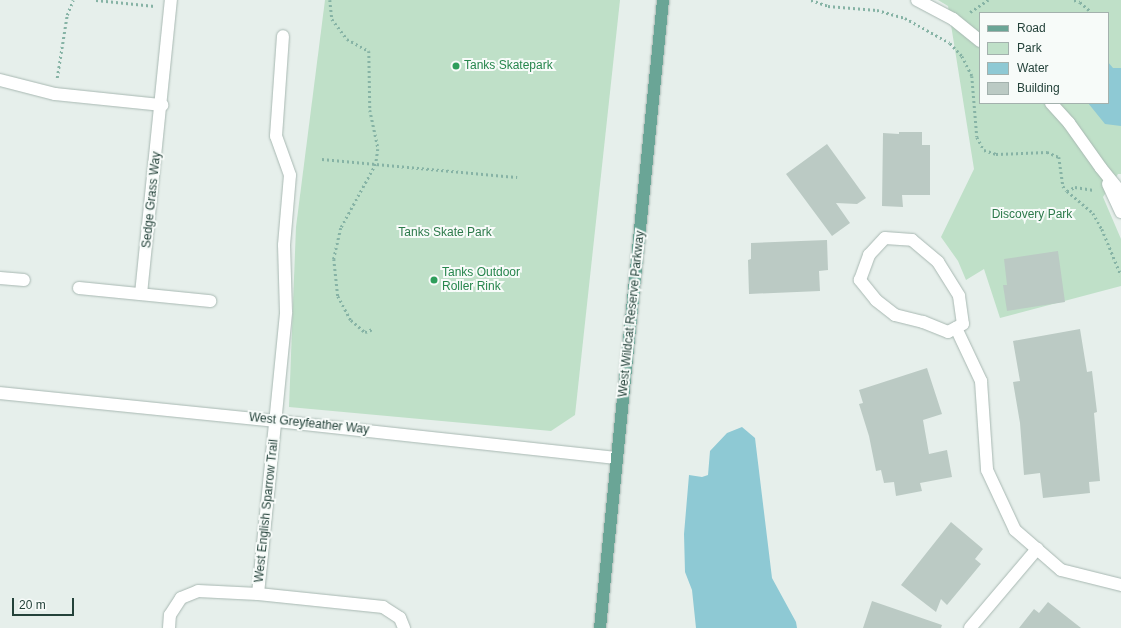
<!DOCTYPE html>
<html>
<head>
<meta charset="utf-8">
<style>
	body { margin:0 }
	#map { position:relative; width:1121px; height:628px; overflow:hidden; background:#e6efeb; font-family:Arial,sans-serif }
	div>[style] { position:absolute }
	.green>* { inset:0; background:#bfe0c8 }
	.water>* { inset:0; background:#8ec9d4 }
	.building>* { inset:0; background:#bbcac4 }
	.path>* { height:2.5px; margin-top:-1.25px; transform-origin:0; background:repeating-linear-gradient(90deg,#86b3a5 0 2px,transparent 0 5px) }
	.roads { filter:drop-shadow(0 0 1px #a8b8b2) drop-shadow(0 0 1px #a8b8b2) }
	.minor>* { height:12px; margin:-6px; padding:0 6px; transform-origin:6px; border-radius:6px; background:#fff }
	.major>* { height:12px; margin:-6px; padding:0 6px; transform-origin:6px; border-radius:6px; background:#6aa596 }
	.dots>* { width:11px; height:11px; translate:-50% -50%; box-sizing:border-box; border:2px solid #f7fbf9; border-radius:50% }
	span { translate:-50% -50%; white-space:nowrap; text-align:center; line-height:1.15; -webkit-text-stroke:4px #f7fbf9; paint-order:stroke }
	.leisure-label { font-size:12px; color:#27864d }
	.left { translate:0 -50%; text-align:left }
	.street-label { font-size:12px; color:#24423a }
	.park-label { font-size:12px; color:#2d7a4b }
	.legend { position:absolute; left:979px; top:12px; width:130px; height:92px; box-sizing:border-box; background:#f7fbf9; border:1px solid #a3b1ad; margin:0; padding:5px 7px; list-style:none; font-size:12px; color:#24423a }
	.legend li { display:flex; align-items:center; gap:8px; height:20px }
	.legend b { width:20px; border:1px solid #a3b1ad }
	.scale { position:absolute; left:12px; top:598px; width:62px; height:18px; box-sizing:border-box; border:2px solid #24423a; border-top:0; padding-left:5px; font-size:12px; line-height:14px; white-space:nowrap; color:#24423a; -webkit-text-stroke:3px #f7fbf9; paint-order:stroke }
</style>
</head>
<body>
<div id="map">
	<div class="green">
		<i style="clip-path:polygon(325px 0,620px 0,575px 415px,551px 431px,289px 407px,296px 227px)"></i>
		<i style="clip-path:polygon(evenodd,938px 0,1121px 0,1121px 174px,1118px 174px,1103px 197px,1121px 239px,1121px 286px,1000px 318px,984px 269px,966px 280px,958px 261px,941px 237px,974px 169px,948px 6px,938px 0,980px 13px,1108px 13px,1108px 103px,980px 103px,980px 13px)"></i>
	</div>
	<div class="water">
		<i style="clip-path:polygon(1108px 62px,1113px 68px,1121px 68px,1121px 126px,1105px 124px,1088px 103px,1108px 103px)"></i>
		<i style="clip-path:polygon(742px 427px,755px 438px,772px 578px,796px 622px,797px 628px,696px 628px,692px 590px,685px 572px,684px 534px,689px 475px,702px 477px,708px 475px,710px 451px,727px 433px)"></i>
	</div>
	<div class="building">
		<i style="clip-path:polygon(899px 132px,922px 132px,922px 145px,930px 145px,930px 195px,902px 195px,903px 207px,882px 206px,883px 133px,899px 134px)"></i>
		<i style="clip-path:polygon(827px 144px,866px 198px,857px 204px,836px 203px,850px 223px,832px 236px,786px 174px)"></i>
		<i style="clip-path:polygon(827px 240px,828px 270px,819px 271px,820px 291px,749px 294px,748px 260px,751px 259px,751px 243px)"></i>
		<i style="clip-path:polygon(1058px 251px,1065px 302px,1007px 311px,1003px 285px,1007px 285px,1004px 259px)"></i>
		<i style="clip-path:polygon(1080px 329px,1087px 372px,1092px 371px,1097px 412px,1094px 413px,1100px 481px,1089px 482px,1090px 493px,1043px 498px,1040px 473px,1024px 475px,1020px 423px,1013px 382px,1020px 381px,1013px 341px)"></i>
		<i style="clip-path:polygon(927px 368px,942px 414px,923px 420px,929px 454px,947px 450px,952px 477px,920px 483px,922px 491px,896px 496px,894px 482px,884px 483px,881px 470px,876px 471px,869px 436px,859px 404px,863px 403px,859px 390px)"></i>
		<i style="clip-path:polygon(951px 522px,983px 549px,975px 559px,981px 564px,947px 605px,941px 599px,936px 612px,901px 585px)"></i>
		<i style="clip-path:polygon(872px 601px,942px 625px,941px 628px,863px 628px)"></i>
		<i style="clip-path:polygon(1048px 602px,1081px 628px,1019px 628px,1034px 609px,1039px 613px)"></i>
	</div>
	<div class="path">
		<i style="left:96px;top:0;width:59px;rotate:5.8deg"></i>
		<i style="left:330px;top:0;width:19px;rotate:84deg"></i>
		<i style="left:332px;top:19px;width:25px;rotate:53deg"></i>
		<i style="left:347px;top:39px;width:25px;rotate:29deg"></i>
		<i style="left:369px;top:51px;width:59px;rotate:89deg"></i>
		<i style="left:370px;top:110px;width:40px;rotate:78deg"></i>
		<i style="left:378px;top:149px;width:15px;rotate:98deg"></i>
		<i style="left:376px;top:164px;width:73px;rotate:118.7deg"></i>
		<i style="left:341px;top:228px;width:32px;rotate:103deg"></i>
		<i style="left:334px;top:259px;width:37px;rotate:84deg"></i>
		<i style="left:338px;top:296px;width:27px;rotate:62deg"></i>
		<i style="left:351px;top:320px;width:18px;rotate:41deg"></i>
		<i style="left:365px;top:332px;width:9px;rotate:-21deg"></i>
		<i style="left:811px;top:0;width:18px;rotate:19deg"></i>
		<i style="left:828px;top:6px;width:49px;rotate:4.7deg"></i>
		<i style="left:877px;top:10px;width:29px;rotate:16deg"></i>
		<i style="left:905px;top:18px;width:51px;rotate:29.1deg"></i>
		<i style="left:950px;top:43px;width:18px;rotate:47deg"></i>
		<i style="left:962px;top:56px;width:22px;rotate:63deg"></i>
		<i style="left:972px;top:76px;width:61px;rotate:85.3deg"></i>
		<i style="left:977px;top:137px;width:15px;rotate:62deg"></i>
		<i style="left:984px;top:150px;width:13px;rotate:18deg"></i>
		<i style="left:996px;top:154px;width:51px;rotate:-2.2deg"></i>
		<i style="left:1047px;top:152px;width:13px;rotate:23deg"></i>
		<i style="left:1059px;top:157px;width:29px;rotate:82deg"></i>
		<i style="left:1063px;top:186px;width:6px;rotate:51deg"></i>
		<i style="left:1067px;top:191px;width:9px;rotate:-27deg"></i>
		<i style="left:1075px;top:187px;width:19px;rotate:9deg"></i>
		<i style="left:1074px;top:0;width:6px;rotate:18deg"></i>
		<i style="left:1080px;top:2px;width:15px;rotate:42deg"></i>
		<i style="left:970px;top:12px;width:22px;rotate:-34deg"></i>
		<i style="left:57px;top:78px;width:64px;rotate:-81deg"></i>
		<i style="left:67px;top:15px;width:16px;rotate:-68deg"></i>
		<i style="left:322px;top:159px;width:196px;rotate:5.3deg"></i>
		<i style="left:1067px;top:191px;width:34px;rotate:40deg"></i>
		<i style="left:1093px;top:213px;width:18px;rotate:61deg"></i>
		<i style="left:1102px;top:229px;width:50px;rotate:67.6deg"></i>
	</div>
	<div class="roads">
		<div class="minor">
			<i style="left:917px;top:0;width:41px;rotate:27.8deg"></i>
			<i style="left:953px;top:19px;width:35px;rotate:39deg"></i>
			<i style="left:0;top:80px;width:57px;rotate:14.3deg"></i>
			<i style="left:55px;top:94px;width:108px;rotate:5.9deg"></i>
			<i style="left:1051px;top:103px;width:27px;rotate:48deg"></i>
			<i style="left:1069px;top:123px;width:55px;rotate:54.6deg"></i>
			<i style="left:1101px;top:168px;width:32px;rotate:51deg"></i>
			<i style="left:1108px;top:184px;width:31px;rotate:65deg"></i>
			<i style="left:885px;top:238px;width:27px;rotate:4deg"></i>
			<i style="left:912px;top:240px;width:34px;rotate:40deg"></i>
			<i style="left:938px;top:262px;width:40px;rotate:58deg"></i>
			<i style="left:959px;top:296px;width:28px;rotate:82deg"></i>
			<i style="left:963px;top:324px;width:17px;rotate:152deg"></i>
			<i style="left:948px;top:332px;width:27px;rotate:-158deg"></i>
			<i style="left:923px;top:322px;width:29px;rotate:-166deg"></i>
			<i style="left:895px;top:315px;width:24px;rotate:-142deg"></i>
			<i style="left:876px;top:300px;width:26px;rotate:-129deg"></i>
			<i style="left:860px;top:280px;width:27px;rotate:-70deg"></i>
			<i style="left:869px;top:255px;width:23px;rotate:-47deg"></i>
			<i style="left:0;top:278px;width:24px;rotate:5deg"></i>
			<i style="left:79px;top:288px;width:132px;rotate:5.7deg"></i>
			<i style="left:141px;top:294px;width:296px;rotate:-84.2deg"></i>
			<i style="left:956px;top:328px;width:59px;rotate:64.7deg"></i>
			<i style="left:981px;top:381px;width:89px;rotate:86.1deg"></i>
			<i style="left:987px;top:470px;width:66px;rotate:65deg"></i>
			<i style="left:1015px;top:530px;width:61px;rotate:41deg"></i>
			<i style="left:1061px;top:570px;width:62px;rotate:14deg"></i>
			<i style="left:0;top:393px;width:277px;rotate:5.8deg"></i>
			<i style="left:276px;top:421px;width:343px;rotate:6.2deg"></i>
			<i style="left:258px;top:594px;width:283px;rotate:-84.3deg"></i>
			<i style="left:286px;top:312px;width:67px;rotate:-91.7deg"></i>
			<i style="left:284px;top:245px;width:70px;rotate:-85.1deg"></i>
			<i style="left:290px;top:175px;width:41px;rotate:-109.7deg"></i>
			<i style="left:276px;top:136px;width:100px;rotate:-86deg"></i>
			<i style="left:169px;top:628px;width:13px;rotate:-86deg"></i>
			<i style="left:170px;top:615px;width:20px;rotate:-57deg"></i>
			<i style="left:181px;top:598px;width:18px;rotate:-22deg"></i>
			<i style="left:198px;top:591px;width:60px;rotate:2.9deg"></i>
			<i style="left:258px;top:594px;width:126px;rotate:5.9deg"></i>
			<i style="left:383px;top:607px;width:20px;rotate:33deg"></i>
			<i style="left:400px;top:618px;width:11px;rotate:68deg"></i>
			<i style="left:970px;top:628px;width:104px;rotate:-49.7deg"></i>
		</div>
		<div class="major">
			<i style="left:600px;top:628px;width:631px;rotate:-84.27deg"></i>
		</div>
	</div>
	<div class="dots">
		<i style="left:456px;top:66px;background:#2e9e5b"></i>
		<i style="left:434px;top:280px;background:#2e9e5b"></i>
	</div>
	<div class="leisure-label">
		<span class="left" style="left:464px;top:66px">Tanks Skatepark</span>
		<span class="left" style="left:442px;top:280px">Tanks Outdoor<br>Roller Rink</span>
	</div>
	<div class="street-label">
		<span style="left:152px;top:200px;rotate:-84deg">Sedge Grass Way</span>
		<span style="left:632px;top:314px;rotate:-84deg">West Wildcat Reserve Parkway</span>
		<span style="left:309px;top:424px;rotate:6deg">West Greyfeather Way</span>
		<span style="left:267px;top:511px;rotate:-84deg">West English Sparrow Trail</span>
	</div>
	<div class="park-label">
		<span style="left:1032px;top:215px">Discovery Park</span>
		<span style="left:445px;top:233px">Tanks Skate Park</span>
	</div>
	<ul class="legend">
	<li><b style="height:5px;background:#6aa596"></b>Road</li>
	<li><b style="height:11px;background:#bfe0c8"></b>Park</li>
	<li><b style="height:11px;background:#8ec9d4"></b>Water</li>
	<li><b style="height:11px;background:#bbcac4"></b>Building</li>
	</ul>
	<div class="scale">20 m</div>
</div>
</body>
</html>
